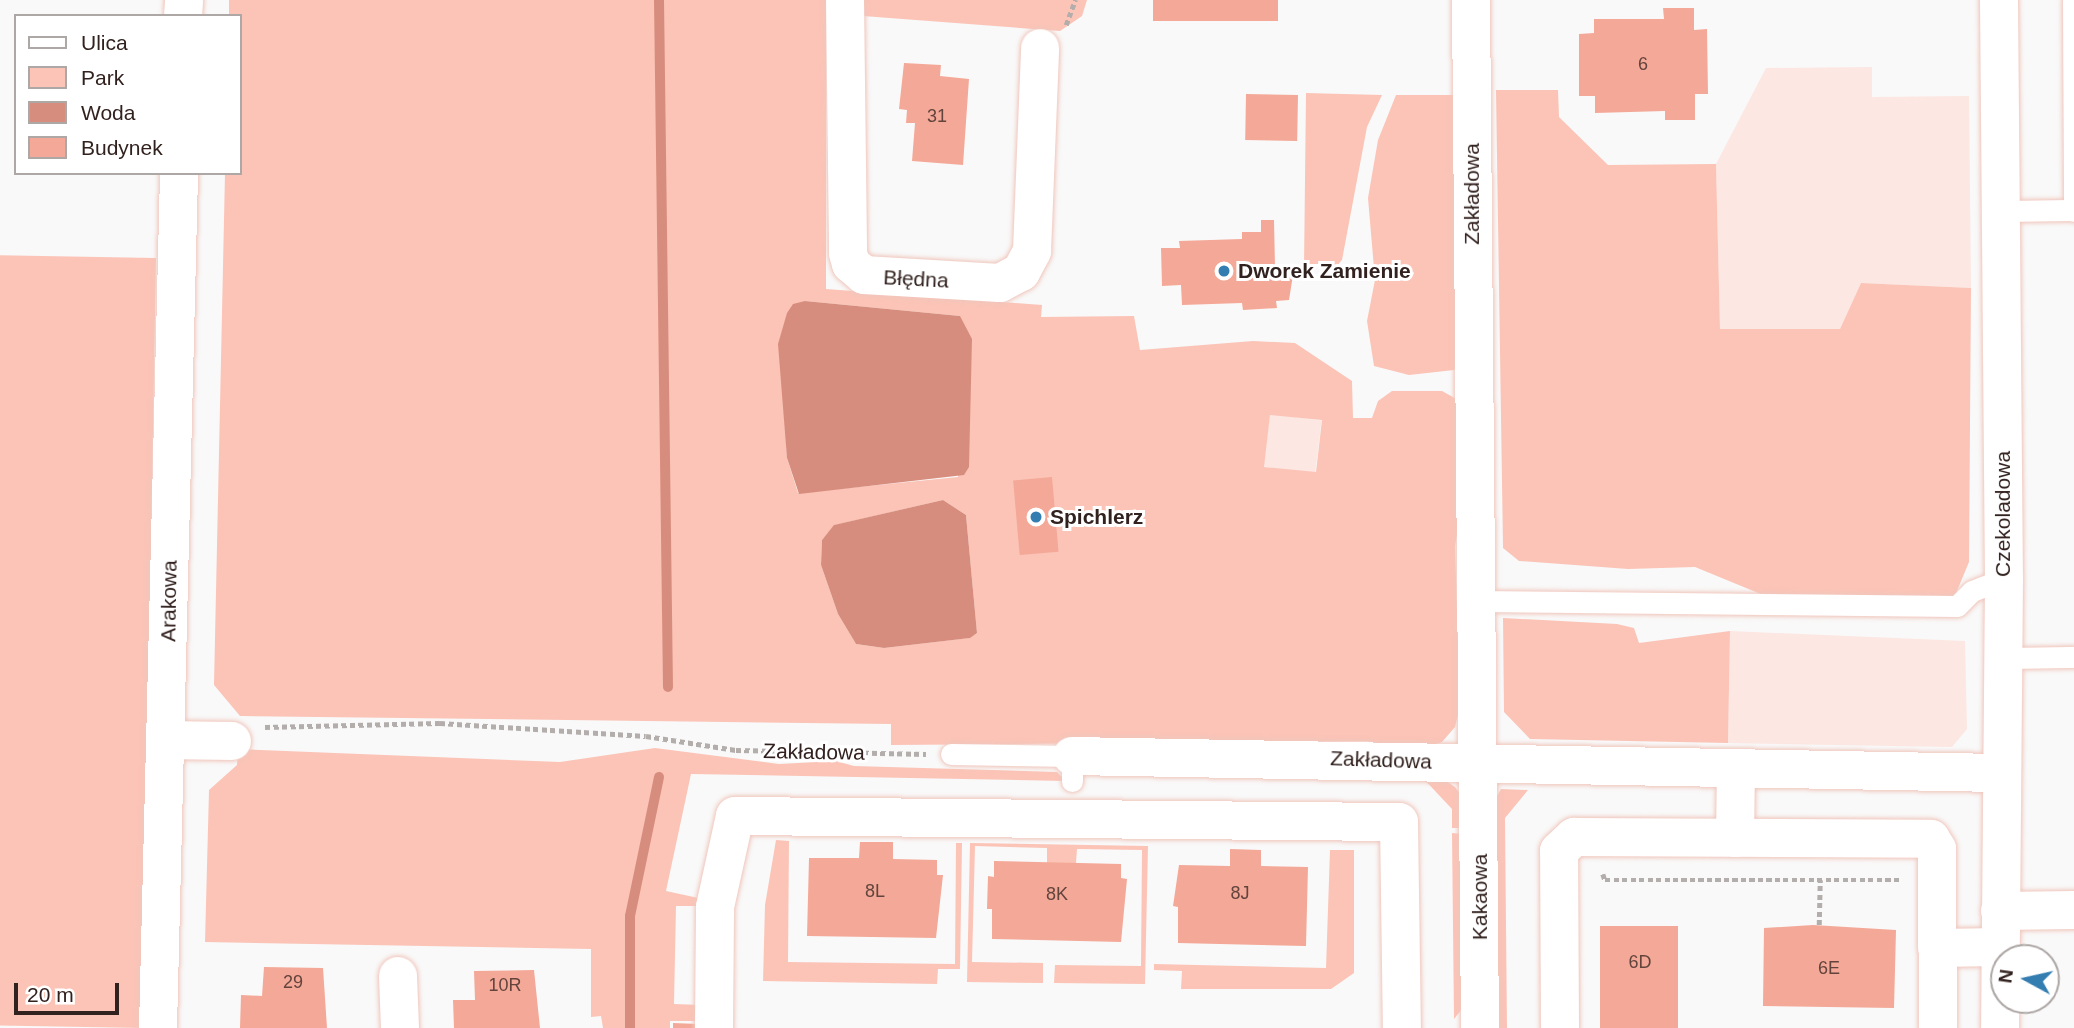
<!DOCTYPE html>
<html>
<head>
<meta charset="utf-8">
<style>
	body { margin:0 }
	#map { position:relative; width:2074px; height:1028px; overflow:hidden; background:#f9f9f9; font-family:Helvetica,sans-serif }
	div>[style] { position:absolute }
	.built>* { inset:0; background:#fce7e2; transform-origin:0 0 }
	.green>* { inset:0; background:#fbc4b7; transform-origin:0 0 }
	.water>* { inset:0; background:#d78d7d }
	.stream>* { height:10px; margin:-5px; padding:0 5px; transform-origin:5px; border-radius:5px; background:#d78d7d }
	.building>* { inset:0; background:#f4a897; transform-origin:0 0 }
	.path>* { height:4.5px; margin-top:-2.25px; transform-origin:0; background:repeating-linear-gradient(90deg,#b3adac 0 5px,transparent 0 8.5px) }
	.roads { filter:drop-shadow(0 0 2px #f0c6bc) drop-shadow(0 0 2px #f0c6bc) }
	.lane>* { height:21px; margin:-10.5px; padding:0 10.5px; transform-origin:10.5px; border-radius:10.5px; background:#fff }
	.street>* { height:38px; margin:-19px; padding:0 19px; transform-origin:19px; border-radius:19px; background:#fff }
	.dots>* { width:19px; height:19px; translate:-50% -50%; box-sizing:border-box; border:4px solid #fff; border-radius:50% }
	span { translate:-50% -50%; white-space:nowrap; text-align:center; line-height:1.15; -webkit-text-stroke:6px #fff; paint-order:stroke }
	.number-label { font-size:18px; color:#62443d }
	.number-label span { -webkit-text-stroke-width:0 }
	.street-label { font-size:21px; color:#32221f }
	.poi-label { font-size:21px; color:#32221f; font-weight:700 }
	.left { translate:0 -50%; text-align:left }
	.legend { position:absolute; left:14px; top:14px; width:228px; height:161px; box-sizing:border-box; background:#fff; border:2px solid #ada7a5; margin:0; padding:9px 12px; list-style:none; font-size:21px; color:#32221f }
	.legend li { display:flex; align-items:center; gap:14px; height:35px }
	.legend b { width:35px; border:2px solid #ada7a5 }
	.north { position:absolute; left:1990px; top:944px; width:70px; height:70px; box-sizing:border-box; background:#fff; border:2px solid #ada7a5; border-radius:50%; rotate:278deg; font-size:19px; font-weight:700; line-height:28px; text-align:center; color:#32221f }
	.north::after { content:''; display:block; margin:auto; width:24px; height:32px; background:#337db1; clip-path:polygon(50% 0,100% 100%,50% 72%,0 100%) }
	.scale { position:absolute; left:14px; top:983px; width:105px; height:32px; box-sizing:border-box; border:4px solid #32221f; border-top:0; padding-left:9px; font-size:21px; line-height:24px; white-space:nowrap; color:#32221f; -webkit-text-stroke:5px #fff; paint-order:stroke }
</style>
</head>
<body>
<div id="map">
	<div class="built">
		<i style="clip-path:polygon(1872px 67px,1872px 97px,1969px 96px,1971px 288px,1861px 283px,1840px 329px,1720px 330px,1716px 164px,1766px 68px)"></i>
		<i style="left:1270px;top:414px;width:52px;height:53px;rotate:7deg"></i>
		<i style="clip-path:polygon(1730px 631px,1965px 641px,1967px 729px,1952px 747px,1728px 743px)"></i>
	</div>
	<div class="green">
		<i style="clip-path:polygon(evenodd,229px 0,826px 0,826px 289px,1042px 305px,1041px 317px,1134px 316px,1140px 350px,1253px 341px,1295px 343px,1352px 381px,1353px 418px,1372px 418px,1378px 401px,1392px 391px,1442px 391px,1462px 402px,1460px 517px,1455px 546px,1460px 707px,1455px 727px,1442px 742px,1418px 750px,1366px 741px,891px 745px,891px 724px,240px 716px,214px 685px,225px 173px,240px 173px,240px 16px,229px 16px,229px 0,805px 301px,960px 316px,958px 477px,798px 493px,787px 458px,785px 402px,805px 301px,229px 0,1270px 415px,1322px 420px,1316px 472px,1264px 467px,1270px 415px,229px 0,943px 500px,966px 515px,977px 633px,969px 638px,884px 648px,856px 644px,838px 614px,821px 565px,822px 540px,835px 525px,943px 500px)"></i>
		<i style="clip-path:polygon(863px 0,1087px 0,1082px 16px,1060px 31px,863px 16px)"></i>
		<i style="clip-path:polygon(1496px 90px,1558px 90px,1559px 117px,1608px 165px,1716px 164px,1720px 329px,1840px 329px,1861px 283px,1971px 288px,1969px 562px,1954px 598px,1768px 597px,1695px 567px,1628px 569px,1519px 561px,1503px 548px)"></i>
		<i style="clip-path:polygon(1306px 93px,1382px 95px,1367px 127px,1342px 260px,1336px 267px,1304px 267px)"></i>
		<i style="clip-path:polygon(1396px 95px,1460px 95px,1464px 362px,1454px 370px,1409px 375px,1374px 366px,1367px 321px,1375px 280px,1368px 198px,1378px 140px)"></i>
		<i style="left:156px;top:258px;width:770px;height:156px;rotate:91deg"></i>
		<i style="clip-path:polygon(1503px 618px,1617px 624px,1634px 628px,1639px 643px,1730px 631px,1728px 743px,1530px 739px,1504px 712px)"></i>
		<i style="clip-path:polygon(655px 748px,779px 764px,836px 761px,854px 766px,1057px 772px,1066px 781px,691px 774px,666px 891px,703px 899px,702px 906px,676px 906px,674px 1004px,701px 1005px,700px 1021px,670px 1021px,670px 1028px,603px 1028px,601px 1016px,591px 1017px,591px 949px,205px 942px,209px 790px,237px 765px,238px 749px,560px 762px)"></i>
		<i style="clip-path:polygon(1421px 776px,1446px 781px,1455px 787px,1460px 794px,1462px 828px,1452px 828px,1452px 809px)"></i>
		<i style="clip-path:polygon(1501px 789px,1528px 790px,1505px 818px,1507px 1028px,1497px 1028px,1496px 798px)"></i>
		<i style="clip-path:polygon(1452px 833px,1462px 834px,1462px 1009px,1454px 1019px)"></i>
		<i style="clip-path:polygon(776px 840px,789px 841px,788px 962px,955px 964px,956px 843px,962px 843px,960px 969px,938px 969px,937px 984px,763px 981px,765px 905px)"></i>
		<i style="clip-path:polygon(970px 843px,1148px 846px,1145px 984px,1054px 983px,1055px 965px,1141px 966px,1142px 850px,1077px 849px,1076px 863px,1047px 863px,1047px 848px,975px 846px,972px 962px,1043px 963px,1043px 983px,967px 982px)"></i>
		<i style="clip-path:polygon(1330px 850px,1354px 850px,1354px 973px,1331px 989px,1181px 989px,1182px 971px,1154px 970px,1154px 964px,1326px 968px)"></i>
	</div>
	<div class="water">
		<i style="clip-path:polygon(805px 301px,960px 316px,972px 339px,969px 467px,964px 475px,799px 494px,787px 458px,778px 344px,787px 313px,793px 304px)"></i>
		<i style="clip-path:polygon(943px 500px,966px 515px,977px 633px,970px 638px,884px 648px,856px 644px,838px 614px,821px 565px,822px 540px,834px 525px)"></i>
	</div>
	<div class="stream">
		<i style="left:659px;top:0;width:687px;rotate:89.25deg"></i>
		<i style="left:630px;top:1028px;width:112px;rotate:-90deg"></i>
		<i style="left:630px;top:916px;width:142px;rotate:-78.2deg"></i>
	</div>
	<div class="building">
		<i style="left:1153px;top:0;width:125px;height:21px"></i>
		<i style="clip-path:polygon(1663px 8px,1694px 8px,1694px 30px,1707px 29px,1708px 94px,1695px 94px,1695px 120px,1665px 120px,1665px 111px,1595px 113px,1595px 96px,1579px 96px,1579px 34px,1594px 33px,1594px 19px,1664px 19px)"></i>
		<i style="clip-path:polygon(904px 63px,941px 65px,940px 76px,969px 79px,963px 165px,912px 161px,915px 123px,906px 123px,907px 110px,899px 109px)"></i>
		<i style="left:1246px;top:94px;width:52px;height:46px;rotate:1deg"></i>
		<i style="clip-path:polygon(1261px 220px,1274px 220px,1275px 267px,1286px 267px,1293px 275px,1289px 300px,1276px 301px,1277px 308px,1243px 310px,1242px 303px,1182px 305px,1181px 285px,1162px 286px,1161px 248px,1180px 248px,1179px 241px,1242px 239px,1242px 232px,1261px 232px)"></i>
		<i style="left:1052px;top:477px;width:75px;height:39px;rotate:85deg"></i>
		<i style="clip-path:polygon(860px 842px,893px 842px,893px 859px,937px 860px,937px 875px,943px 875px,936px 938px,807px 936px,809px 858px,859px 858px)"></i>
		<i style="clip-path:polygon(1230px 849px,1261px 850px,1261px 866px,1308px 867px,1306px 946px,1178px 943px,1178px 907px,1173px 906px,1179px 865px,1230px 866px)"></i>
		<i style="clip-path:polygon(994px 861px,1121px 864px,1121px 878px,1127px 879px,1121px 942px,992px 939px,992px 909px,987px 909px,988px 876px,994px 877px)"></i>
		<i style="clip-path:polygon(1813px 925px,1896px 930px,1894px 1008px,1763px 1006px,1764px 928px)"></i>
		<i style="left:1600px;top:926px;width:78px;height:102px"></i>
		<i style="clip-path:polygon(264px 967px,323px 968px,327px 1028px,240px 1028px,241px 995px,262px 996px)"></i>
		<i style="clip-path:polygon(534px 970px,540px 1028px,454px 1028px,453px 1000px,475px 1000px,474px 971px)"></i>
		<i style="clip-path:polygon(673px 1023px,698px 1024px,698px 1028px,673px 1028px)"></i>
	</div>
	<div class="path">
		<i style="left:1066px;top:25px;width:27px;rotate:-70deg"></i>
		<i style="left:265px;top:727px;width:175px;rotate:-1.3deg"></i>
		<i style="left:440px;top:723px;width:206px;rotate:3.6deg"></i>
		<i style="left:646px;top:736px;width:91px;rotate:8.8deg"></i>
		<i style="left:736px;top:750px;width:190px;rotate:1.2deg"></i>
		<i style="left:1603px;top:874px;width:6px;rotate:72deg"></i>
		<i style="left:1605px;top:880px;width:295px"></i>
		<i style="left:1819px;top:925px;width:45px;rotate:-88.7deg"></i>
	</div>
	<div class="roads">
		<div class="lane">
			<i style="left:2073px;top:0;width:211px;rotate:89.7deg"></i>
			<i style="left:2001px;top:211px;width:73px;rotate:-0.8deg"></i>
			<i style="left:1478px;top:601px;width:479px;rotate:0.6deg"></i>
			<i style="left:1957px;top:606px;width:21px;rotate:-45deg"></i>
			<i style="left:1972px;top:591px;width:34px;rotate:-21deg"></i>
			<i style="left:2003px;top:658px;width:71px;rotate:-0.8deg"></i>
			<i style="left:951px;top:754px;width:121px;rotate:0.9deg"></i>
			<i style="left:1072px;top:756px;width:25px;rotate:90deg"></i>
		</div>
		<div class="street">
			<i style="left:845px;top:0;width:253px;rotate:89.3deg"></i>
			<i style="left:848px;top:253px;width:11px;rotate:75deg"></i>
			<i style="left:851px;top:264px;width:17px;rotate:40deg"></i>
			<i style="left:864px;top:275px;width:136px;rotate:3.4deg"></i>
			<i style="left:1000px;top:283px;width:24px;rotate:-28deg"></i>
			<i style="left:1021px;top:272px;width:24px;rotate:-62deg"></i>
			<i style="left:1032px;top:251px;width:203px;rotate:-87.7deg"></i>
			<i style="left:1471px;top:0;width:1028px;rotate:89.5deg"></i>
			<i style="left:1999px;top:0;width:579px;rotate:89.51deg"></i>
			<i style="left:2004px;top:579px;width:449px;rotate:90.5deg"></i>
			<i style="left:183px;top:16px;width:16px;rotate:-86deg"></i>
			<i style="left:165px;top:740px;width:67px;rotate:0.9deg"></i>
			<i style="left:1072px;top:756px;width:928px;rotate:1.05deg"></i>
			<i style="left:1735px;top:838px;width:69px;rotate:-89.2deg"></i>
			<i style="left:2000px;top:911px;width:74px;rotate:-0.8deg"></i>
			<i style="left:1937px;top:948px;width:63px;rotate:-0.9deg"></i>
			<i style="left:398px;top:976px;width:52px;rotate:87.8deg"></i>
			<i style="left:158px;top:1028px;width:855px;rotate:-88.59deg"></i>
			<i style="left:714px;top:1028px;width:121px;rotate:-89.5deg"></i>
			<i style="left:715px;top:907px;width:93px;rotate:-77.6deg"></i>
			<i style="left:735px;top:816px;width:664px;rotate:0.52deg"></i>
			<i style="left:1399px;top:822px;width:206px;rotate:89.2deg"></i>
			<i style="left:1560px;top:1028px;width:177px;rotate:-90.3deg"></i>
			<i style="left:1559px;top:851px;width:21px;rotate:-43deg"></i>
			<i style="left:1574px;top:837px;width:357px;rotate:0.3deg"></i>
			<i style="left:1931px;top:839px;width:12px;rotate:59deg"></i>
			<i style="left:1937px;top:849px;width:179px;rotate:89.7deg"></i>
		</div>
	</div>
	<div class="dots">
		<i style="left:1224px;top:271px;background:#337db1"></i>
		<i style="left:1036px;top:517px;background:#337db1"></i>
	</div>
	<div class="number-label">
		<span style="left:1643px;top:64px">6</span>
		<span style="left:937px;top:116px">31</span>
		<span style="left:875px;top:891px">8L</span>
		<span style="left:1240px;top:893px">8J</span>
		<span style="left:1057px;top:894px">8K</span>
		<span style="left:1640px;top:962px">6D</span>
		<span style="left:1829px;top:968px">6E</span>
		<span style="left:293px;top:982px">29</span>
		<span style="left:505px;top:985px">10R</span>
	</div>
	<div class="street-label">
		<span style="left:1472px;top:194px;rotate:-90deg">Zakładowa</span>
		<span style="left:916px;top:279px;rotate:3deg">Błędna</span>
		<span style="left:2003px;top:514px;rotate:-90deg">Czekoladowa</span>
		<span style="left:169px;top:601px;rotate:-89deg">Arakowa</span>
		<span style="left:814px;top:752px;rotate:1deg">Zakładowa</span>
		<span style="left:1381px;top:760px;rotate:2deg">Zakładowa</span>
		<span style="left:1480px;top:897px;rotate:-90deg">Kakaowa</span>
	</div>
	<div class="poi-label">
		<span class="left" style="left:1238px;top:271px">Dworek Zamienie</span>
		<span class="left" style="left:1050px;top:517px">Spichlerz</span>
	</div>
	<ul class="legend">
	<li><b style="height:9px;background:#fff"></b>Ulica</li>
	<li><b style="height:19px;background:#fbc4b7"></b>Park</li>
	<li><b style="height:19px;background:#d78d7d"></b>Woda</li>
	<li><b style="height:19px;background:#f4a897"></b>Budynek</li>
	</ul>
	<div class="north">N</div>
	<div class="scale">20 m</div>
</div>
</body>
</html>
